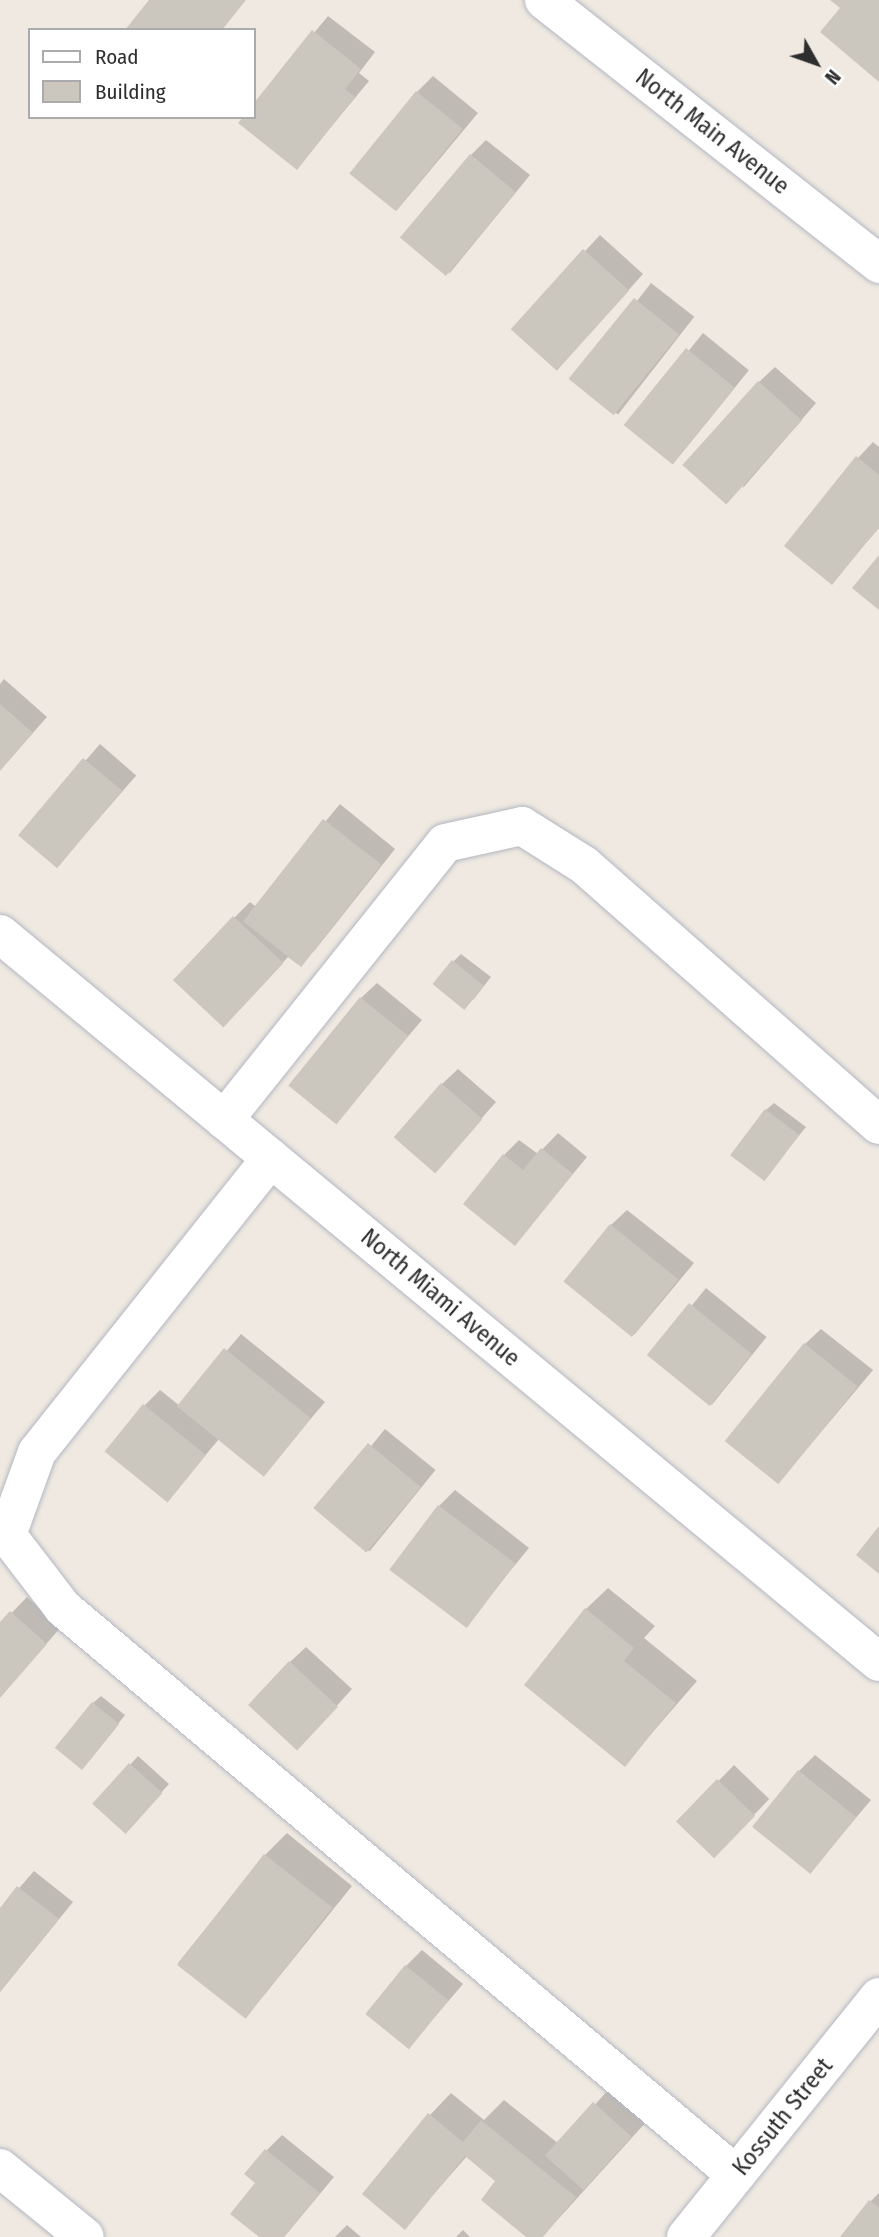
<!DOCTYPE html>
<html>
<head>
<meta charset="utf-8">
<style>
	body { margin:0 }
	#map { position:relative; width:879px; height:2237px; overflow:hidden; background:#efe9e1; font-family:"Fira Sans Condensed",sans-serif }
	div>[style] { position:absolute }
	.shadow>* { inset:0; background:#0003; transform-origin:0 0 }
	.building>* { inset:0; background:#cbc7bf; transform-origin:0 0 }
	.roads { filter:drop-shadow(0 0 2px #b4b7c1) drop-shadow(0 0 2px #b4b7c1) }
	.minor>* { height:38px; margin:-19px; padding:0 19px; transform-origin:19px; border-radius:19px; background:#fff }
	span { translate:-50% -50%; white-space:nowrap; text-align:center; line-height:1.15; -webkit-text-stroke:5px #fff; paint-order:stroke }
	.street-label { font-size:24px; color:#2e2e2e }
	.legend { position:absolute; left:28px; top:28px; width:228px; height:91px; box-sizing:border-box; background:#fff; border:2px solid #ababab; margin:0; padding:9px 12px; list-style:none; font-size:21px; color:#2e2e2e }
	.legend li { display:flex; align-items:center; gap:14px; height:35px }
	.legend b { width:35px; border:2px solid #ababab }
	.north { position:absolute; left:781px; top:28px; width:70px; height:70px; -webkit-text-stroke:5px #fff; paint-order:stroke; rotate:130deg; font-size:19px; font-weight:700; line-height:28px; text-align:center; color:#2e2e2e }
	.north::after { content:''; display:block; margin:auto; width:24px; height:32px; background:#2e2e2e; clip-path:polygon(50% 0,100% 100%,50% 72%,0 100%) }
</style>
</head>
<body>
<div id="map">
	<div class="shadow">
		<i style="clip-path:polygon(328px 16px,375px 52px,359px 73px,369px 81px,297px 168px,254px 117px,254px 106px)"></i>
		<i style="clip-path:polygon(433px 76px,478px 113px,397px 210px,417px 92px)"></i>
		<i style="clip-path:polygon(486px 140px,530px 175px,449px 274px,471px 155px)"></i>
		<i style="clip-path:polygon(600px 235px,643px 274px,572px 353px,513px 329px)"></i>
		<i style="left:651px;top:283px;width:55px;height:124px;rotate:38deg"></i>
		<i style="left:703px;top:333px;width:59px;height:120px;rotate:39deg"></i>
		<i style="clip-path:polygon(775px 367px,816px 403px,743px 488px,759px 382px)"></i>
		<i style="clip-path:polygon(873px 442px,879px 447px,879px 528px,832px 582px,858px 458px)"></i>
		<i style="clip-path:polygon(4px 679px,47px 717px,0 770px,0 684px)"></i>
		<i style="left:100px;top:744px;width:48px;height:121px;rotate:41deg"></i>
		<i style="clip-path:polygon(340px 804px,395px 849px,315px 950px,299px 965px,288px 957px,240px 1009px,234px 918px,250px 902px,255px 906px)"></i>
		<i style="clip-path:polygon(461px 954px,491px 977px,473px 1000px,453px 962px)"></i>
		<i style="clip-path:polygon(377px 983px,422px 1020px,335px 1122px,361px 998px)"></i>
		<i style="clip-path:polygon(458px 1069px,496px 1102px,450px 1154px,442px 1084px)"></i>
		<i style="clip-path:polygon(774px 1103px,806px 1127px,764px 1178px,766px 1110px)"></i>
		<i style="clip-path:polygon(558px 1133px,587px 1157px,515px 1244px,504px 1155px,519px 1140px,538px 1154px)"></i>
		<i style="clip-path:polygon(627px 1210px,694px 1263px,634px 1335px,611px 1225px)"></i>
		<i style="left:706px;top:1288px;width:78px;height:87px;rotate:39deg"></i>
		<i style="clip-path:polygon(821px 1329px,873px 1370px,780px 1481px,805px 1344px)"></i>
		<i style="clip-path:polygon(241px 1334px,325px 1402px,263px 1475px,219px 1439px,168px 1500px,144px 1406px,160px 1390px,180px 1406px)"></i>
		<i style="left:385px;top:1429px;width:65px;height:105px;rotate:39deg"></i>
		<i style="clip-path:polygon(455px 1490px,529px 1548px,465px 1626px,439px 1506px)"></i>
		<i style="clip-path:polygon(608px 1588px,655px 1626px,644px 1638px,697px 1681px,625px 1764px,586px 1609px)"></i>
		<i style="clip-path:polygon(27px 1597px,61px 1627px,0 1697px,0 1625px)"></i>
		<i style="clip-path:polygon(306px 1647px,352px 1689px,313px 1732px,290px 1662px)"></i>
		<i style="clip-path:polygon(101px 1696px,125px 1715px,90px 1760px,93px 1703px)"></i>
		<i style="clip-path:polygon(815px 1755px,871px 1800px,810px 1872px,799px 1771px)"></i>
		<i style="clip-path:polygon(138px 1756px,169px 1784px,133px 1823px,95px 1804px)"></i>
		<i style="left:734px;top:1765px;width:49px;height:78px;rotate:44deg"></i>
		<i style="clip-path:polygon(287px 1833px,352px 1886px,265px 1994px,244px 2016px,178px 1963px,265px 1855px)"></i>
		<i style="clip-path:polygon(34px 1871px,73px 1902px,0 1992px,0 1910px)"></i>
		<i style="clip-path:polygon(422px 1950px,463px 1984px,409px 2047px,406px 1966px)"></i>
		<i style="clip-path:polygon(610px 2088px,647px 2121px,542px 2237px,528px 2237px,498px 2181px,467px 2156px,405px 2227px,430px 2115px,451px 2093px,484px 2120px,504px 2100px,559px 2144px)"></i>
		<i style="clip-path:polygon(282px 2135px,334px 2177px,284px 2237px,262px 2237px,258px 2183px,266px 2151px)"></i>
		<i style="clip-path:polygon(879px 2193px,879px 2237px,842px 2237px,871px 2201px)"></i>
		<i style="clip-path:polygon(347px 2225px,361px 2237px,335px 2237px)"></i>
		<i style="clip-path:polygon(463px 2230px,470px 2237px,456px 2237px)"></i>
	</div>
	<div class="building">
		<i style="clip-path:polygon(149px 0,246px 0,222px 30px,125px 30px)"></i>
		<i style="clip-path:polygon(830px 0,879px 0,879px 82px,820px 32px,840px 8px)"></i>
		<i style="clip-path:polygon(312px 30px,361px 69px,345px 89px,355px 97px,297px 170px,238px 123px,243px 117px,254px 117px,254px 103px)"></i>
		<i style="left:416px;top:91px;width:60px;height:106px;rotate:39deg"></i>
		<i style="left:470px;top:154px;width:60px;height:109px;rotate:40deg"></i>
		<i style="left:583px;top:249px;width:62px;height:108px;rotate:42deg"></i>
		<i style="left:634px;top:298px;width:58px;height:104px;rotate:39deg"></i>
		<i style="left:686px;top:348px;width:63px;height:99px;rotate:39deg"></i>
		<i style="left:758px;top:381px;width:59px;height:113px;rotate:42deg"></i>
		<i style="clip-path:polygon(856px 456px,879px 475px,879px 527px,832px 585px,784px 546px)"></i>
		<i style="clip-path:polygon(879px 555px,879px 610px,852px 588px)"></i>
		<i style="clip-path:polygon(0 704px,33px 733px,0 771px)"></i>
		<i style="left:83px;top:758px;width:51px;height:101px;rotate:40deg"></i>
		<i style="left:323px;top:819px;width:74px;height:130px;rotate:38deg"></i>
		<i style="left:233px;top:916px;width:69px;height:88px;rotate:43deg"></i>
		<i style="left:452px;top:960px;width:41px;height:31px;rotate:39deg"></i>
		<i style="left:360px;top:997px;width:62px;height:114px;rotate:39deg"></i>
		<i style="left:441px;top:1083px;width:55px;height:72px;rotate:41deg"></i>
		<i style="left:765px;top:1109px;width:43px;height:58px;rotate:37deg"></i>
		<i style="clip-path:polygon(541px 1148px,573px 1174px,515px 1246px,463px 1204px,503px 1154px,523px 1170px)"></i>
		<i style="left:610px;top:1224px;width:88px;height:74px;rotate:39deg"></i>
		<i style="left:689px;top:1303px;width:81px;height:67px;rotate:39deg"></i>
		<i style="left:804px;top:1343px;width:69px;height:126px;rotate:39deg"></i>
		<i style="left:224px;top:1348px;width:112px;height:75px;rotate:39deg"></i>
		<i style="left:143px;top:1404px;width:81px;height:61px;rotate:39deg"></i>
		<i style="left:368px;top:1443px;width:69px;height:85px;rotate:40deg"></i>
		<i style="left:438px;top:1505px;width:97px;height:81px;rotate:37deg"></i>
		<i style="clip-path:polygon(879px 1526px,879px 1574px,856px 1555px)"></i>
		<i style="clip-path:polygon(585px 1608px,634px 1648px,624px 1661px,676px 1703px,625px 1767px,524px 1685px)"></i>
		<i style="clip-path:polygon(10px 1611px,47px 1644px,0 1698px,0 1622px)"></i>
		<i style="left:289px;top:1661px;width:67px;height:60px;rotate:43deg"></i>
		<i style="left:92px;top:1702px;width:35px;height:59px;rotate:39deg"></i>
		<i style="left:129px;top:1763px;width:45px;height:55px;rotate:42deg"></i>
		<i style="left:798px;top:1770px;width:75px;height:73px;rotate:39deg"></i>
		<i style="left:717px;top:1779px;width:53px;height:59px;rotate:44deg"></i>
		<i style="left:264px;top:1854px;width:87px;height:141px;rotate:38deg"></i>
		<i style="clip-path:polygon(17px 1886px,59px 1919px,0 1992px,0 1908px)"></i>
		<i style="left:405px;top:1965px;width:56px;height:63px;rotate:39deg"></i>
		<i style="left:593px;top:2102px;width:52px;height:72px;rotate:42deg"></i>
		<i style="clip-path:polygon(428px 2113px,463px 2142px,481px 2120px,576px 2197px,543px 2237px,526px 2237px,481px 2200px,495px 2181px,465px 2156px,405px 2230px,362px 2194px)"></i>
		<i style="clip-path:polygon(265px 2149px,320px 2193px,284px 2237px,259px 2237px,230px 2214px,255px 2183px,244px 2174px)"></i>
		<i style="clip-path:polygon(869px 2200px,879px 2208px,879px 2237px,840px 2237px)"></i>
	</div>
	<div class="roads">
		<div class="minor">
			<i style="left:544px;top:0;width:427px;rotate:38.2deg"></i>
			<i style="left:0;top:934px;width:1141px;rotate:39.63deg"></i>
			<i style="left:224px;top:1120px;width:354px;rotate:-51.4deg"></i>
			<i style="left:445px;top:843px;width:79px;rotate:-12.4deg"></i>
			<i style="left:522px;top:826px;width:73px;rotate:32.2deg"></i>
			<i style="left:584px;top:865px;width:393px;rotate:41.4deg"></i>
			<i style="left:271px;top:1158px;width:376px;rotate:128.5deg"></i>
			<i style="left:37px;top:1452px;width:88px;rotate:109.9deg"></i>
			<i style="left:7px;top:1535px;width:92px;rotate:52.5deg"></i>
			<i style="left:63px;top:1608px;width:880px;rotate:40.11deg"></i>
			<i style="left:0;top:2168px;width:109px;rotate:39.1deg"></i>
			<i style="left:686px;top:2237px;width:308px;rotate:-51.2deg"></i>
		</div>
	</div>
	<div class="street-label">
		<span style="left:712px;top:132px;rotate:38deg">North Main Avenue</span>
		<span style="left:440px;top:1298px;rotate:40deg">North Miami Avenue</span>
		<span style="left:783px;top:2117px;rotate:-51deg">Kossuth Street</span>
	</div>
	<ul class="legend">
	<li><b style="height:9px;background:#fff"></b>Road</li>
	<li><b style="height:19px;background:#cbc7bf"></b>Building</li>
	</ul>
	<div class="north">N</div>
</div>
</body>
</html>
